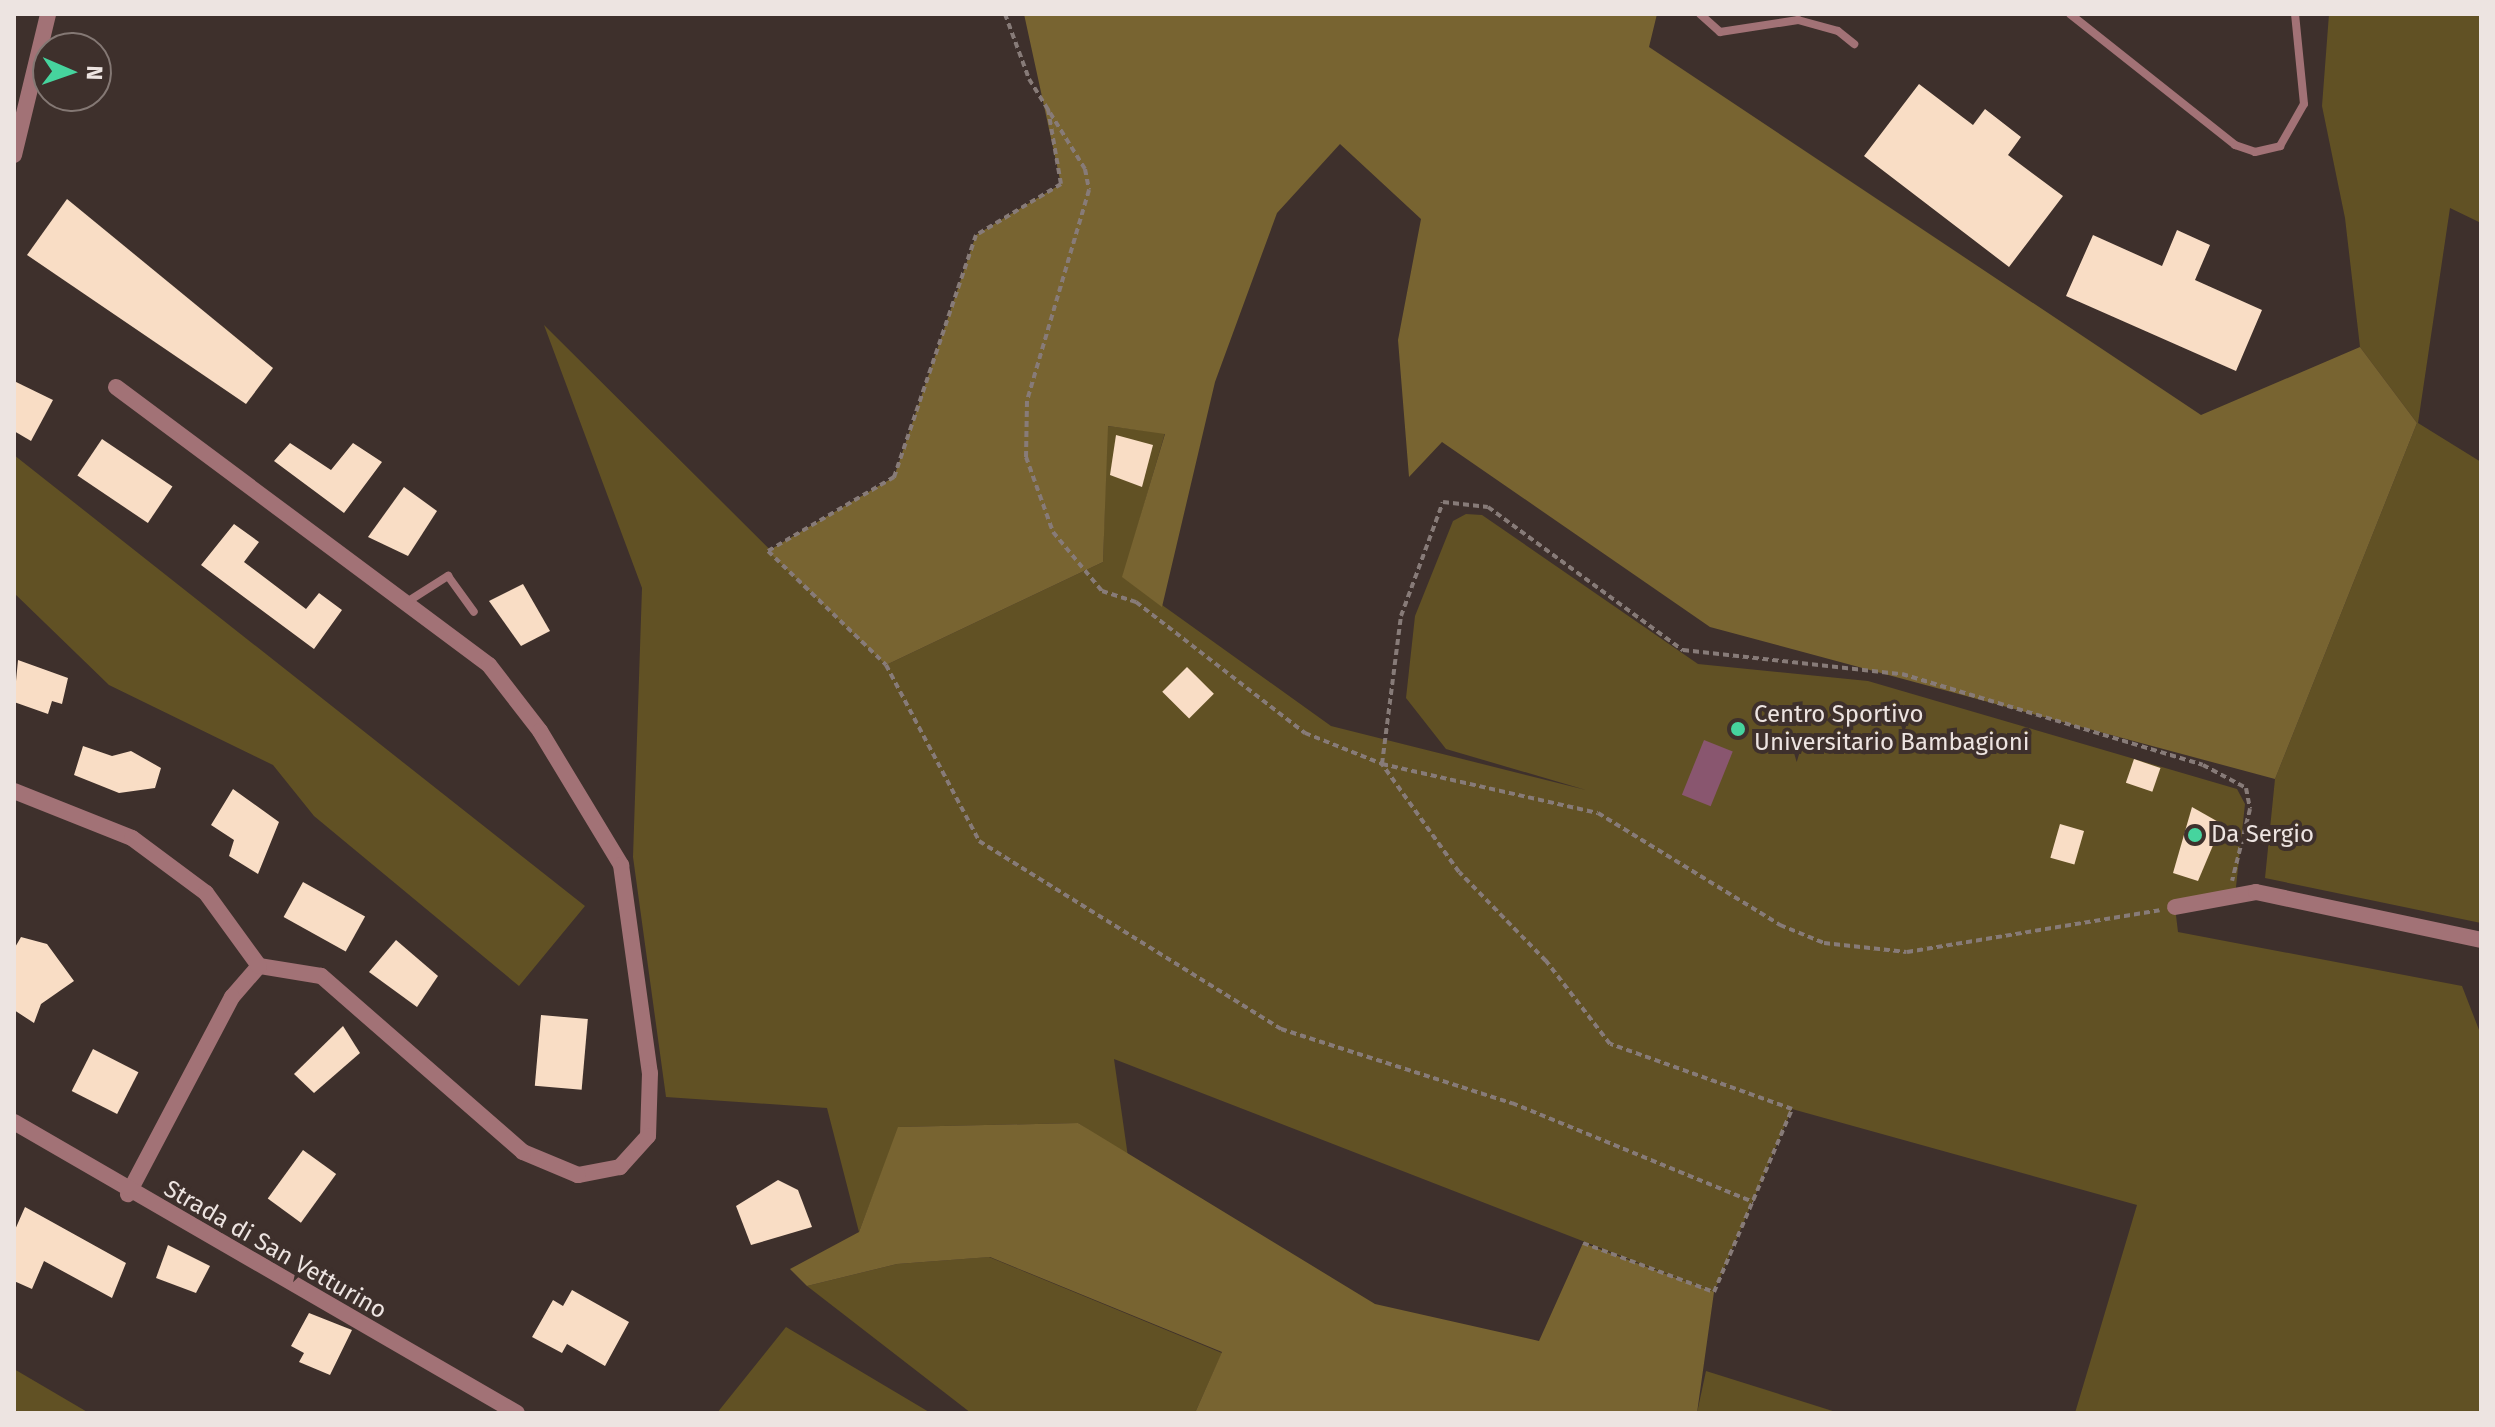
<!DOCTYPE html>
<html>
<head>
<meta charset="utf-8">
<style>
	body { margin:0 }
	#map { position:relative; width:2495px; height:1427px; overflow:hidden; background:#3e302c; font-family:"Fira Sans",sans-serif }
	div>[style] { position:absolute }
	.green>* { inset:0; background:#615124 }
	.forest>* { inset:0; background:#786431 }
	.water>* { inset:0; background:#89566f; transform-origin:0 0 }
	.building>* { inset:0; background:#f9ddc5; transform-origin:0 0 }
	.path>* { height:4px; margin-top:-2px; transform-origin:0; background:repeating-linear-gradient(90deg,#877b78 0 6px,transparent 0 10px) }
	.lane>* { height:8px; margin:-4px; padding:0 4px; transform-origin:4px; border-radius:4px; background:#a27276 }
	.street>* { height:16px; margin:-8px; padding:0 8px; transform-origin:8px; border-radius:8px; background:#a27276 }
	.dots>* { width:22px; height:22px; translate:-50% -50%; box-sizing:border-box; border:4px solid #3e302c; border-radius:50% }
	span { translate:-50% -50%; white-space:nowrap; text-align:center; line-height:1.15; -webkit-text-stroke:8px #3e302c; paint-order:stroke }
	.poi-label { font-size:24px; color:#ede4e1 }
	.left { translate:0 -50%; text-align:left }
	.street-label { font-size:24px; color:#ede4e1 }
	.frame { position:absolute; inset:0; border:16px solid #ede4e1; pointer-events:none }
	.north { position:absolute; left:32px; top:32px; width:80px; height:80px; box-sizing:border-box; background:#3e302c; border:2px solid #847874; border-radius:50%; rotate:92deg; font-size:22px; font-weight:700; line-height:32px; text-align:center; color:#ede4e1 }
	.north::after { content:''; display:block; margin:auto; width:28px; height:36px; background:#46d49e; clip-path:polygon(50% 0,100% 100%,50% 72%,0 100%) }
</style>
</head>
<body>
<div id="map">
	<div class="green">
		<i style="clip-path:polygon(2329px 14px,2481px 14px,2481px 223px,2450px 208px,2418px 423px,2481px 462px,2481px 923px,2265px 878px,2275px 779px,2417px 423px,2360px 347px,2345px 218px,2322px 106px)"></i>
		<i style="clip-path:polygon(544px 325px,886px 665px,1103px 562px,1107px 426px,1165px 433px,1123px 577px,1331px 726px,1586px 790px,1446px 749px,1406px 698px,1415px 616px,1453px 521px,1466px 514px,1482px 515px,1698px 664px,1868px 681px,2237px 789px,2245px 804px,2235px 896px,2175px 907px,2178px 932px,2462px 986px,2481px 1035px,2481px 1413px,2075px 1413px,2137px 1205px,1792px 1109px,1714px 1292px,1114px 1059px,1128px 1157px,1078px 1123px,899px 1127px,859px 1232px,827px 1108px,666px 1097px,633px 857px,642px 588px)"></i>
		<i style="clip-path:polygon(14px 455px,585px 906px,519px 986px,314px 816px,273px 765px,109px 685px,14px 593px)"></i>
		<i style="clip-path:polygon(989px 1257px,1222px 1353px,1195px 1413px,971px 1413px,807px 1286px,897px 1264px)"></i>
		<i style="clip-path:polygon(786px 1327px,929px 1412px,931px 1413px,717px 1413px)"></i>
		<i style="clip-path:polygon(14px 1369px,89px 1413px,14px 1413px)"></i>
		<i style="clip-path:polygon(1706px 1371px,1839px 1413px,1697px 1413px)"></i>
	</div>
	<div class="forest">
		<i style="clip-path:polygon(1024px 14px,1657px 14px,1649px 47px,2201px 415px,2360px 347px,2417px 423px,2275px 779px,1710px 627px,1442px 442px,1409px 477px,1398px 340px,1421px 219px,1340px 144px,1277px 213px,1215px 382px,1162px 607px,1122px 577px,1165px 434px,1108px 426px,1103px 562px,886px 665px,768px 551px,894px 477px,976px 235px,1061px 184px)"></i>
		<i style="clip-path:polygon(1078px 1123px,1375px 1304px,1539px 1341px,1583px 1243px,1714px 1292px,1697px 1413px,1195px 1413px,1222px 1352px,990px 1257px,897px 1264px,807px 1286px,790px 1269px,859px 1232px,898px 1127px)"></i>
	</div>
	<div class="water">
		<i style="left:1704px;top:740px;width:31px;height:59px;rotate:22deg"></i>
	</div>
	<div class="building">
		<i style="clip-path:polygon(1919px 84px,1973px 125px,1985px 109px,2021px 137px,2008px 155px,2063px 196px,2009px 267px,1864px 156px)"></i>
		<i style="clip-path:polygon(67px 199px,273px 368px,246px 404px,27px 255px)"></i>
		<i style="clip-path:polygon(2177px 230px,2210px 245px,2195px 280px,2262px 310px,2236px 371px,2066px 296px,2093px 235px,2162px 266px)"></i>
		<i style="clip-path:polygon(14px 381px,53px 400px,31px 441px,14px 431px)"></i>
		<i style="clip-path:polygon(1116px 435px,1153px 445px,1142px 487px,1110px 475px)"></i>
		<i style="left:102px;top:439px;width:85px;height:44px;rotate:34deg"></i>
		<i style="clip-path:polygon(290px 443px,331px 470px,353px 443px,382px 462px,344px 513px,274px 461px)"></i>
		<i style="clip-path:polygon(404px 487px,437px 511px,408px 556px,368px 537px)"></i>
		<i style="clip-path:polygon(234px 524px,259px 542px,244px 562px,306px 609px,319px 593px,342px 610px,314px 649px,201px 565px)"></i>
		<i style="clip-path:polygon(523px 584px,550px 631px,521px 646px,489px 601px)"></i>
		<i style="clip-path:polygon(18px 660px,68px 678px,62px 704px,52px 701px,48px 714px,14px 702px)"></i>
		<i style="left:1187px;top:667px;width:38px;height:35px;rotate:45deg"></i>
		<i style="clip-path:polygon(83px 746px,112px 756px,131px 751px,161px 768px,155px 788px,119px 793px,74px 775px)"></i>
		<i style="left:2134px;top:759px;width:28px;height:25px;rotate:19deg"></i>
		<i style="clip-path:polygon(233px 789px,279px 822px,258px 874px,229px 856px,234px 840px,211px 825px)"></i>
		<i style="clip-path:polygon(2192px 807px,2222px 824px,2198px 881px,2173px 873px)"></i>
		<i style="left:2060px;top:824px;width:25px;height:35px;rotate:16deg"></i>
		<i style="left:303px;top:882px;width:71px;height:40px;rotate:29deg"></i>
		<i style="clip-path:polygon(21px 937px,47px 944px,74px 981px,41px 1004px,34px 1023px,14px 1010px,14px 949px)"></i>
		<i style="clip-path:polygon(396px 940px,438px 976px,417px 1007px,369px 972px)"></i>
		<i style="left:541px;top:1015px;width:47px;height:71px;rotate:5deg"></i>
		<i style="clip-path:polygon(343px 1026px,360px 1053px,314px 1093px,294px 1074px)"></i>
		<i style="left:93px;top:1049px;width:51px;height:47px;rotate:27deg"></i>
		<i style="left:303px;top:1150px;width:41px;height:60px;rotate:36deg"></i>
		<i style="clip-path:polygon(778px 1180px,798px 1190px,812px 1227px,751px 1245px,736px 1206px)"></i>
		<i style="clip-path:polygon(25px 1207px,126px 1263px,112px 1298px,44px 1261px,32px 1289px,14px 1281px,14px 1232px)"></i>
		<i style="clip-path:polygon(168px 1245px,210px 1266px,196px 1293px,156px 1278px)"></i>
		<i style="clip-path:polygon(572px 1290px,629px 1322px,605px 1366px,567px 1344px,562px 1353px,532px 1337px,553px 1300px,563px 1306px)"></i>
		<i style="clip-path:polygon(309px 1313px,352px 1330px,330px 1375px,299px 1362px,304px 1353px,291px 1346px)"></i>
	</div>
	<div class="path">
		<i style="left:1005px;top:14px;width:69px;rotate:69.7deg"></i>
		<i style="left:1029px;top:79px;width:106px;rotate:58.1deg"></i>
		<i style="left:1085px;top:169px;width:21px;rotate:79deg"></i>
		<i style="left:1089px;top:190px;width:220px;rotate:106.4deg"></i>
		<i style="left:1027px;top:401px;width:56px;rotate:91deg"></i>
		<i style="left:1026px;top:457px;width:80px;rotate:70.2deg"></i>
		<i style="left:1053px;top:532px;width:77px;rotate:50.3deg"></i>
		<i style="left:1102px;top:591px;width:36px;rotate:18deg"></i>
		<i style="left:1136px;top:602px;width:214px;rotate:37.8deg"></i>
		<i style="left:1305px;top:733px;width:83px;rotate:21.9deg"></i>
		<i style="left:1382px;top:764px;width:221px;rotate:12.8deg"></i>
		<i style="left:1598px;top:813px;width:214px;rotate:31.6deg"></i>
		<i style="left:1780px;top:925px;width:48px;rotate:22.2deg"></i>
		<i style="left:1824px;top:943px;width:83px;rotate:6.2deg"></i>
		<i style="left:1907px;top:952px;width:256px;rotate:-9.4deg"></i>
		<i style="left:1048px;top:109px;width:76px;rotate:80.2deg"></i>
		<i style="left:1061px;top:184px;width:99px;rotate:149deg"></i>
		<i style="left:976px;top:235px;width:256px;rotate:108.7deg"></i>
		<i style="left:894px;top:477px;width:146px;rotate:149.6deg"></i>
		<i style="left:768px;top:551px;width:164px;rotate:44deg"></i>
		<i style="left:886px;top:665px;width:199px;rotate:62.1deg"></i>
		<i style="left:979px;top:841px;width:356px;rotate:31.9deg"></i>
		<i style="left:1281px;top:1029px;width:243px;rotate:17.8deg"></i>
		<i style="left:1512px;top:1103px;width:261px;rotate:22.3deg"></i>
		<i style="left:1583px;top:1243px;width:140px;rotate:20.5deg"></i>
		<i style="left:1714px;top:1292px;width:199px;rotate:-66.9deg"></i>
		<i style="left:1792px;top:1109px;width:193px;rotate:-160.3deg"></i>
		<i style="left:1610px;top:1044px;width:105px;rotate:-127.6deg"></i>
		<i style="left:1546px;top:961px;width:124px;rotate:-134.3deg"></i>
		<i style="left:1459px;top:872px;width:133px;rotate:-125.5deg"></i>
		<i style="left:1382px;top:764px;width:149px;rotate:-82.7deg"></i>
		<i style="left:1401px;top:616px;width:121px;rotate:-69.8deg"></i>
		<i style="left:1443px;top:502px;width:45px;rotate:6.3deg"></i>
		<i style="left:1488px;top:507px;width:242px;rotate:36.3deg"></i>
		<i style="left:1683px;top:650px;width:220px;rotate:6.3deg"></i>
		<i style="left:1902px;top:674px;width:314px;rotate:16.8deg"></i>
		<i style="left:2203px;top:765px;width:49px;rotate:28.1deg"></i>
		<i style="left:2246px;top:788px;width:21px;rotate:79deg"></i>
		<i style="left:2250px;top:809px;width:74px;rotate:104deg"></i>
	</div>
	<div class="lane">
		<i style="left:1700px;top:14px;width:27px;rotate:42deg"></i>
		<i style="left:1720px;top:32px;width:79px;rotate:-8.7deg"></i>
		<i style="left:1798px;top:20px;width:41px;rotate:15.4deg"></i>
		<i style="left:1838px;top:31px;width:21px;rotate:39deg"></i>
		<i style="left:2070px;top:14px;width:211px;rotate:38.4deg"></i>
		<i style="left:2235px;top:145px;width:21px;rotate:19deg"></i>
		<i style="left:2255px;top:152px;width:26px;rotate:-13deg"></i>
		<i style="left:2280px;top:146px;width:48px;rotate:-60.3deg"></i>
		<i style="left:2304px;top:104px;width:90px;rotate:-95.7deg"></i>
		<i style="left:407px;top:602px;width:49px;rotate:-32.4deg"></i>
		<i style="left:448px;top:576px;width:44px;rotate:54.2deg"></i>
	</div>
	<div class="street">
		<i style="left:14px;top:155px;width:145px;rotate:-76.4deg"></i>
		<i style="left:116px;top:387px;width:465px;rotate:36.7deg"></i>
		<i style="left:489px;top:665px;width:83px;rotate:52.3deg"></i>
		<i style="left:540px;top:731px;width:157px;rotate:58.8deg"></i>
		<i style="left:621px;top:865px;width:210px;rotate:82.1deg"></i>
		<i style="left:650px;top:1073px;width:63px;rotate:91.8deg"></i>
		<i style="left:648px;top:1136px;width:42px;rotate:132.1deg"></i>
		<i style="left:620px;top:1167px;width:43px;rotate:169.2deg"></i>
		<i style="left:578px;top:1175px;width:60px;rotate:-157.3deg"></i>
		<i style="left:523px;top:1152px;width:268px;rotate:-138.9deg"></i>
		<i style="left:321px;top:976px;width:63px;rotate:-170.8deg"></i>
		<i style="left:259px;top:966px;width:41px;rotate:131.1deg"></i>
		<i style="left:232px;top:997px;width:223px;rotate:117.8deg"></i>
		<i style="left:14px;top:791px;width:127px;rotate:21.7deg"></i>
		<i style="left:132px;top:838px;width:92px;rotate:36.6deg"></i>
		<i style="left:206px;top:893px;width:90px;rotate:54deg"></i>
		<i style="left:2175px;top:907px;width:82px;rotate:-10.5deg"></i>
		<i style="left:2256px;top:892px;width:230px;rotate:12deg"></i>
		<i style="left:14px;top:1122px;width:581px;rotate:30.05deg"></i>
	</div>
	<div class="dots">
		<i style="left:1738px;top:729px;background:#46d49e"></i>
		<i style="left:2195px;top:835px;background:#46d49e"></i>
	</div>
	<div class="poi-label">
		<span class="left" style="left:1754px;top:729px">Centro Sportivo<br>Universitario Bambagioni</span>
		<span class="left" style="left:2211px;top:835px">Da Sergio</span>
	</div>
	<div class="street-label">
		<span style="left:275px;top:1250px;rotate:30deg">Strada di San Vetturino</span>
	</div>
	<div class="frame"></div>
	<div class="north">N</div>
</div>
</body>
</html>
